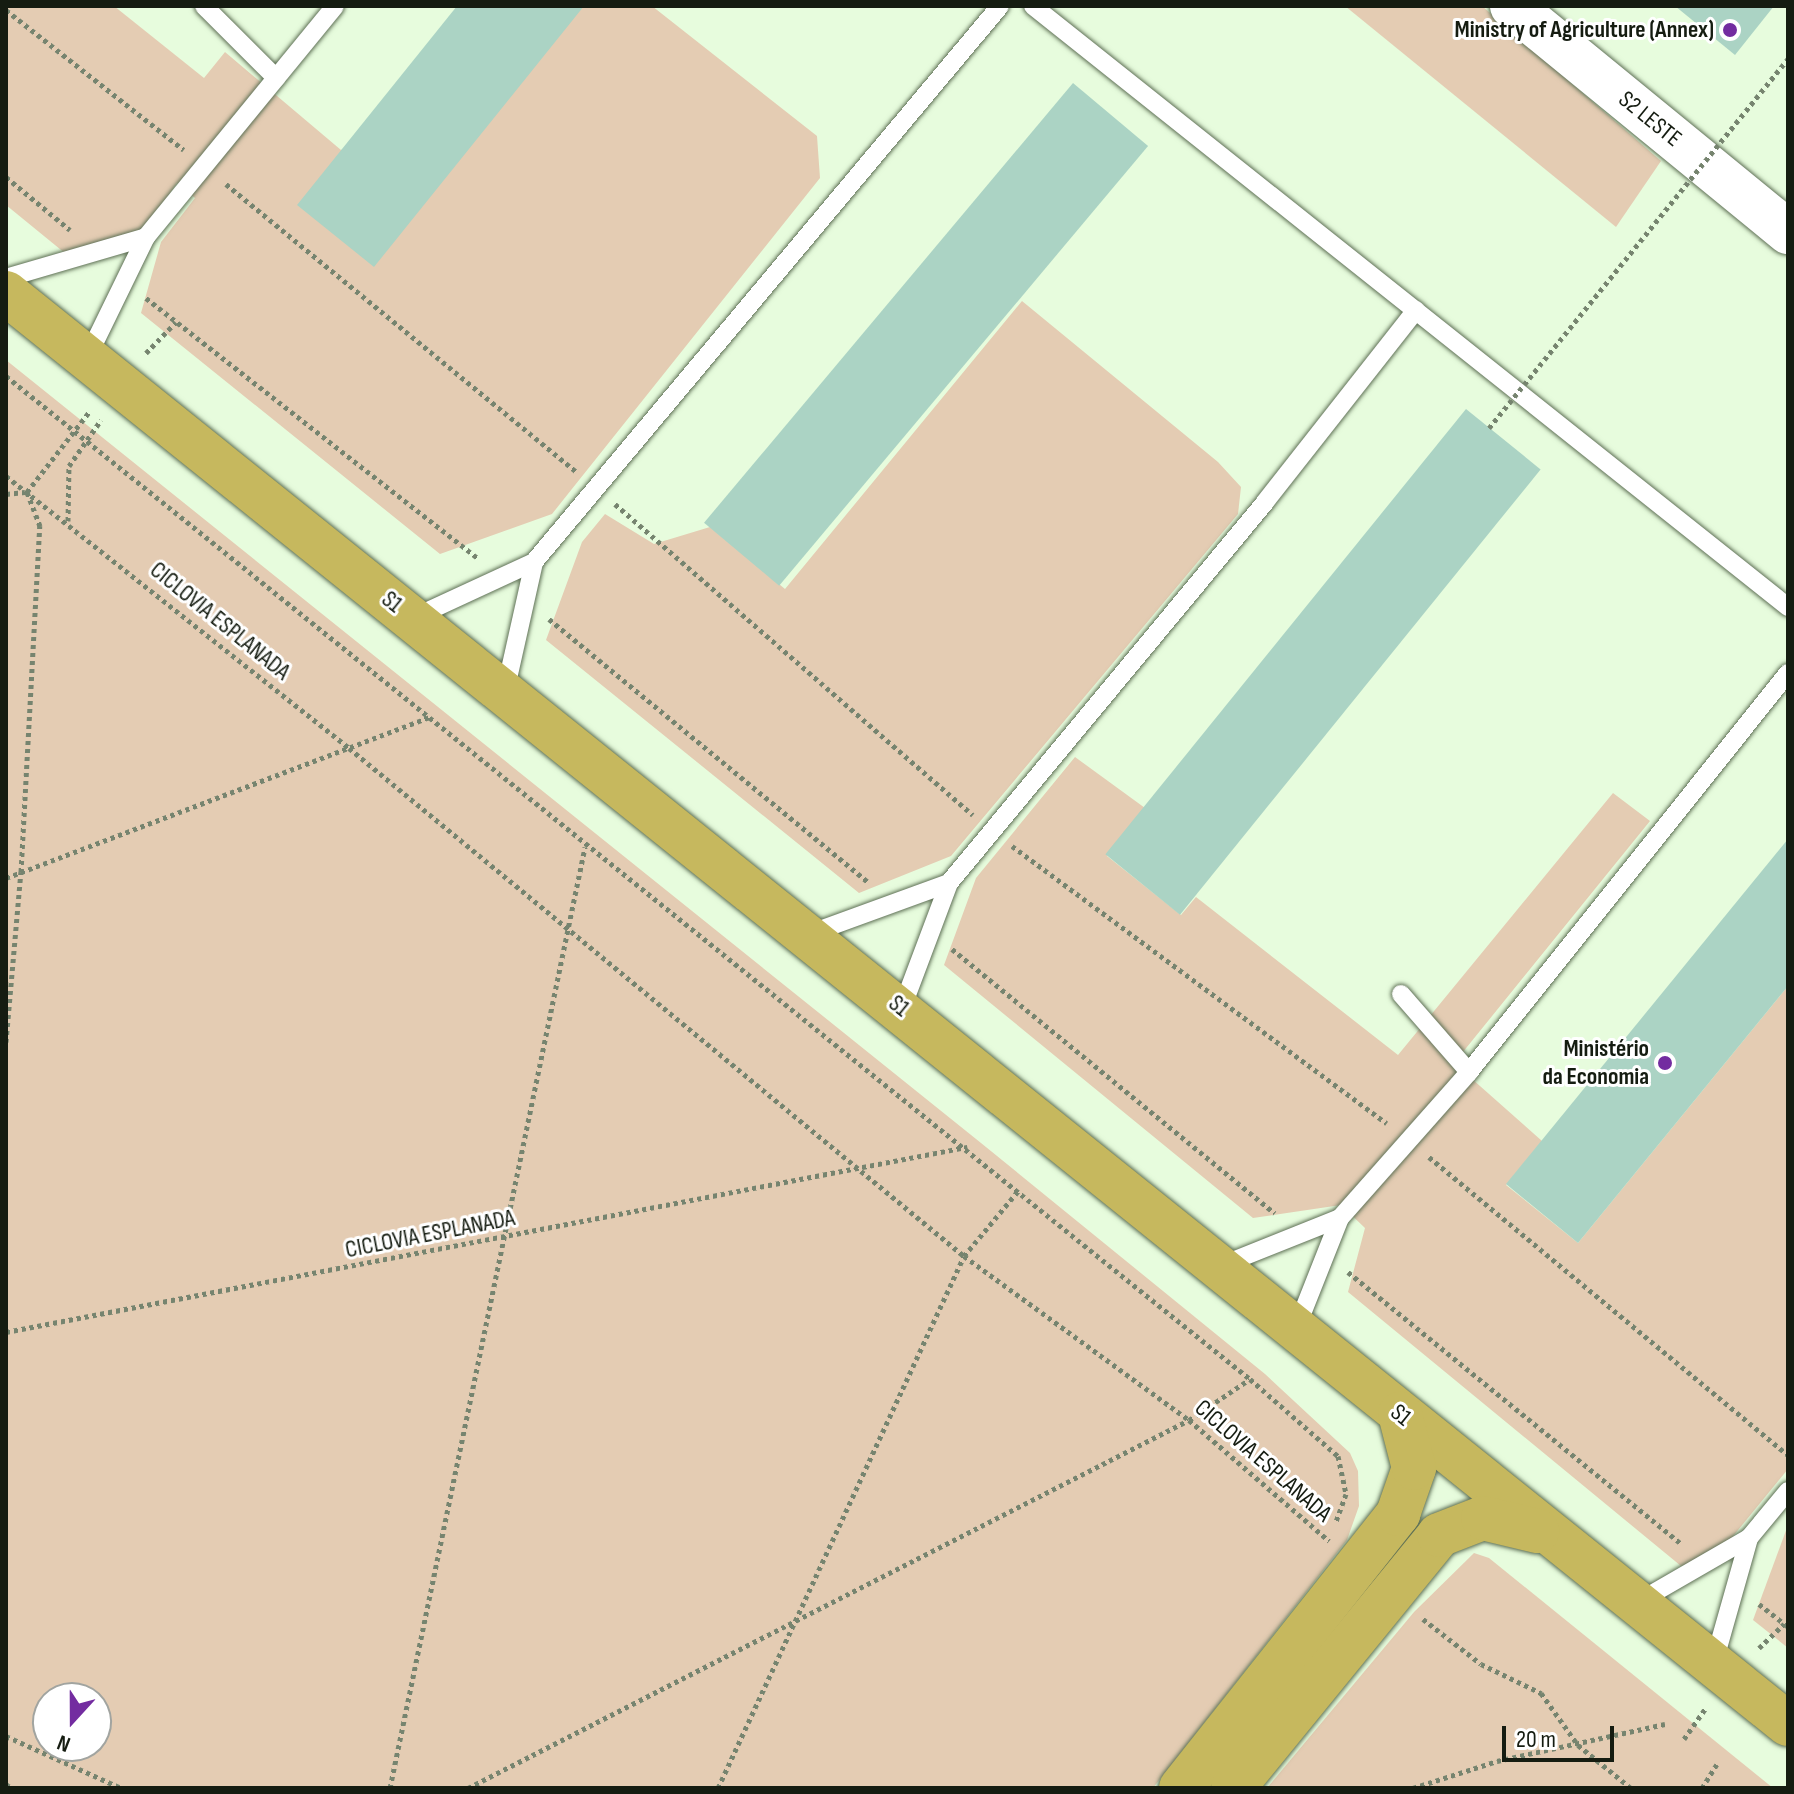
<!DOCTYPE html>
<html>
<head>
<meta charset="utf-8">
<style>
	body { margin:0 }
	#map { position:relative; width:1794px; height:1794px; overflow:hidden; background:#e7fcdd; font-family:"Sofia Sans Condensed",sans-serif }
	div>[style] { position:absolute }
	.green>* { inset:0; background:#e4ccb3 }
	.building>* { inset:0; background:#abd3c4; transform-origin:0 0 }
	.path>* { height:5px; margin-top:-2.5px; transform-origin:0; background:repeating-linear-gradient(90deg,#76846f 0 4px,transparent 0 8px) }
	.roads { filter:drop-shadow(0 0 2px #5e7055) drop-shadow(0 0 2px #5e7055) }
	.service>* { height:18px; margin:-9px; padding:0 9px; transform-origin:9px; border-radius:9px; background:#fff }
	.secondary>* { height:44px; margin:-22px; padding:0 22px; transform-origin:22px; border-radius:22px; background:#fff }
	.trunk>* { height:44px; margin:-22px; padding:0 22px; transform-origin:22px; border-radius:22px; background:#c6b85e }
	.path-bridge>* { height:5px; margin-top:-2.5px; transform-origin:0; background:repeating-linear-gradient(90deg,#76846f 0 4px,transparent 0 8px) }
	.dots>* { width:22px; height:22px; translate:-50% -50%; box-sizing:border-box; border:4px solid #fff; border-radius:50% }
	span { translate:-50% -50%; white-space:nowrap; text-align:center; line-height:1.15; -webkit-text-stroke:6px #fff; paint-order:stroke }
	.poi-label { font-size:24px; color:#151c11; font-weight:700 }
	.right { translate:-100% -50%; text-align:right }
	.street-label { font-size:24px; color:#151c11 }
	.frame { position:absolute; inset:0; border:8px solid #151c11; pointer-events:none }
	.north { position:absolute; left:32px; top:1682px; width:80px; height:80px; box-sizing:border-box; background:#fff; border:2px solid #a1a4a0; border-radius:50%; rotate:201deg; font-size:22px; font-weight:700; line-height:32px; text-align:center; color:#151c11 }
	.north::after { content:''; display:block; margin:auto; width:28px; height:36px; background:#732ca0; clip-path:polygon(50% 0,100% 100%,50% 72%,0 100%) }
	.scale { position:absolute; left:1502px; top:1726px; width:112px; height:36px; box-sizing:border-box; border:4px solid #151c11; border-top:0; padding-left:10px; font-size:24px; line-height:28px; white-space:nowrap; color:#151c11; -webkit-text-stroke:6px #fff; paint-order:stroke }
</style>
</head>
<body>
<div id="map">
	<div class="green">
		<i style="clip-path:polygon(6px 6px,114px 6px,204px 78px,225px 52px,341px 150px,584px 6px,652px 6px,817px 136px,820px 178px,552px 514px,440px 554px,141px 313px,161px 242px,195px 198px,177px 183px,145px 229px,66px 254px,6px 205px)"></i>
		<i style="clip-path:polygon(1345px 6px,1482px 6px,1661px 161px,1616px 227px)"></i>
		<i style="clip-path:polygon(1022px 301px,1218px 462px,1241px 487px,1238px 514px,951px 856px,859px 893px,546px 640px,582px 542px,605px 514px,654px 544px,710px 527px,785px 589px)"></i>
		<i style="clip-path:polygon(evenodd,6px 360px,981px 1143px,1265px 1374px,1350px 1453px,1358px 1471px,1359px 1506px,1347px 1540px,1153px 1788px,6px 1788px,6px 360px,96px 1698px,96px 1746px,48px 1746px,48px 1698px,96px 1698px)"></i>
		<i style="clip-path:polygon(1075px 757px,1145px 808px,1107px 856px,1181px 915px,1196px 897px,1398px 1055px,1613px 793px,1650px 821px,1454px 1063px,1542px 1141px,1506px 1185px,1578px 1243px,1788px 986px,1788px 1469px,1716px 1557px,1681px 1566px,1348px 1292px,1365px 1228px,1341px 1205px,1253px 1218px,944px 965px,976px 878px)"></i>
		<i style="clip-path:polygon(1788px 1525px,1788px 1648px,1753px 1620px)"></i>
		<i style="clip-path:polygon(1474px 1553px,1489px 1558px,1773px 1788px,1267px 1788px,1414px 1612px)"></i>
	</div>
	<div class="building">
		<i style="clip-path:polygon(457px 6px,584px 6px,374px 267px,297px 205px)"></i>
		<i style="clip-path:polygon(1675px 6px,1774px 6px,1735px 55px)"></i>
		<i style="left:1073px;top:83px;width:98px;height:574px;rotate:40deg"></i>
		<i style="left:1466px;top:409px;width:96px;height:573px;rotate:39deg"></i>
		<i style="clip-path:polygon(1788px 839px,1788px 986px,1578px 1243px,1506px 1184px)"></i>
	</div>
	<div class="path">
		<i style="left:6px;top:10px;width:226px;rotate:38.2deg"></i>
		<i style="left:6px;top:177px;width:83px;rotate:39.6deg"></i>
		<i style="left:226px;top:184px;width:454px;rotate:39.4deg"></i>
		<i style="left:146px;top:298px;width:422px;rotate:38.1deg"></i>
		<i style="left:146px;top:353px;width:43px;rotate:-45.9deg"></i>
		<i style="left:6px;top:376px;width:1598px;rotate:38.88deg"></i>
		<i style="left:1250px;top:1379px;width:117px;rotate:41.2deg"></i>
		<i style="left:1338px;top:1456px;width:39px;rotate:78deg"></i>
		<i style="left:1346px;top:1494px;width:29px;rotate:110deg"></i>
		<i style="left:6px;top:476px;width:438px;rotate:38.4deg"></i>
		<i style="left:349px;top:748px;width:798px;rotate:39.56deg"></i>
		<i style="left:964px;top:1256px;width:278px;rotate:36.1deg"></i>
		<i style="left:1189px;top:1420px;width:185px;rotate:40.8deg"></i>
		<i style="left:6px;top:494px;width:19px;rotate:-6deg"></i>
		<i style="left:615px;top:504px;width:474px;rotate:41deg"></i>
		<i style="left:68px;top:521px;width:55px;rotate:-89deg"></i>
		<i style="left:69px;top:466px;width:56px;rotate:-55.2deg"></i>
		<i style="left:549px;top:619px;width:415px;rotate:39.5deg"></i>
		<i style="left:1012px;top:846px;width:466px;rotate:36.5deg"></i>
		<i style="left:6px;top:878px;width:454px;rotate:-20.8deg"></i>
		<i style="left:952px;top:949px;width:417px;rotate:39.3deg"></i>
		<i style="left:6px;top:1042px;width:171px;rotate:-85deg"></i>
		<i style="left:21px;top:872px;width:347px;rotate:-86.9deg"></i>
		<i style="left:40px;top:526px;width:36px;rotate:-111deg"></i>
		<i style="left:27px;top:492px;width:101px;rotate:-52.2deg"></i>
		<i style="left:1429px;top:1157px;width:467px;rotate:39.7deg"></i>
		<i style="left:1348px;top:1272px;width:431px;rotate:39.2deg"></i>
		<i style="left:6px;top:1332px;width:979px;rotate:-10.9deg"></i>
		<i style="left:1759px;top:1604px;width:37px;rotate:38deg"></i>
		<i style="left:1423px;top:1619px;width:73px;rotate:37.8deg"></i>
		<i style="left:1481px;top:1664px;width:67px;rotate:25.8deg"></i>
		<i style="left:1541px;top:1693px;width:64px;rotate:54.6deg"></i>
		<i style="left:1578px;top:1745px;width:68px;rotate:39.1deg"></i>
		<i style="left:1759px;top:1648px;width:35px;rotate:-44deg"></i>
		<i style="left:6px;top:1736px;width:126px;rotate:24.3deg"></i>
		<i style="left:1684px;top:1739px;width:37px;rotate:-55deg"></i>
		<i style="left:6px;top:1784px;width:6px;rotate:39deg"></i>
		<i style="left:390px;top:1788px;width:961px;rotate:-78.29deg"></i>
		<i style="left:468px;top:1788px;width:809px;rotate:-27.04deg"></i>
		<i style="left:1189px;top:1420px;width:73px;rotate:-33.9deg"></i>
		<i style="left:718px;top:1788px;width:586px;rotate:-65.18deg"></i>
		<i style="left:964px;top:1256px;width:86px;rotate:-50.2deg"></i>
		<i style="left:1413px;top:1788px;width:88px;rotate:-17.8deg"></i>
		<i style="left:1497px;top:1761px;width:172px;rotate:-12.4deg"></i>
		<i style="left:1702px;top:1788px;width:28px;rotate:-58deg"></i>
	</div>
	<div class="roads">
		<div class="service">
			<i style="left:204px;top:6px;width:102px;rotate:45deg"></i>
			<i style="left:1033px;top:6px;width:965px;rotate:38.52deg"></i>
			<i style="left:6px;top:278px;width:146px;rotate:-16.3deg"></i>
			<i style="left:87px;top:358px;width:135px;rotate:-64deg"></i>
			<i style="left:146px;top:237px;width:298px;rotate:-50.7deg"></i>
			<i style="left:413px;top:618px;width:133px;rotate:-24.8deg"></i>
			<i style="left:534px;top:562px;width:725px;rotate:-50.03deg"></i>
			<i style="left:505px;top:692px;width:133px;rotate:-77.4deg"></i>
			<i style="left:809px;top:934px;width:149px;rotate:-20deg"></i>
			<i style="left:1401px;top:994px;width:103px;rotate:48.9deg"></i>
			<i style="left:902px;top:1008px;width:134px;rotate:-69.4deg"></i>
			<i style="left:949px;top:883px;width:495px;rotate:-50.3deg"></i>
			<i style="left:1265px;top:502px;width:244px;rotate:-51.8deg"></i>
			<i style="left:1220px;top:1266px;width:129px;rotate:-21.8deg"></i>
			<i style="left:1296px;top:1329px;width:119px;rotate:-68.4deg"></i>
			<i style="left:1340px;top:1218px;width:195px;rotate:-48.5deg"></i>
			<i style="left:1469px;top:1072px;width:511px;rotate:-51.36deg"></i>
			<i style="left:1638px;top:1602px;width:128px;rotate:-30deg"></i>
			<i style="left:1749px;top:1538px;width:61px;rotate:-50.3deg"></i>
			<i style="left:1714px;top:1662px;width:129px;rotate:-74.2deg"></i>
		</div>
		<div class="secondary">
			<i style="left:1512px;top:6px;width:357px;rotate:39.3deg"></i>
		</div>
		<div class="trunk">
			<i style="left:6px;top:293px;width:2285px;rotate:38.77deg"></i>
			<i style="left:1181px;top:1788px;width:350px;rotate:-51.6deg"></i>
			<i style="left:1398px;top:1514px;width:49px;rotate:-70.8deg"></i>
			<i style="left:1414px;top:1468px;width:56px;rotate:-104.5deg"></i>
			<i style="left:1233px;top:1788px;width:326px;rotate:-50.8deg"></i>
			<i style="left:1439px;top:1535px;width:47px;rotate:-21.1deg"></i>
			<i style="left:1483px;top:1518px;width:56px;rotate:13.5deg"></i>
		</div>
	</div>
	<div class="path-bridge">
		<i style="left:1489px;top:428px;width:475px;rotate:-51deg"></i>
	</div>
	<div class="dots">
		<i style="left:1730px;top:30px;background:#732ca0"></i>
		<i style="left:1665px;top:1063px;background:#732ca0"></i>
	</div>
	<div class="poi-label">
		<span class="right" style="left:1714px;top:30px">Ministry of Agriculture (Annex)</span>
		<span class="right" style="left:1649px;top:1063px">Ministério<br>da Economia</span>
	</div>
	<div class="street-label">
		<span style="left:1650px;top:119px;rotate:39deg">S2 LESTE</span>
		<span style="left:392px;top:602px;rotate:39deg">S1</span>
		<span style="left:220px;top:621px;rotate:39deg">CICLOVIA ESPLANADA</span>
		<span style="left:899px;top:1006px;rotate:39deg">S1</span>
		<span style="left:430px;top:1234px;rotate:-11deg">CICLOVIA ESPLANADA</span>
		<span style="left:1401px;top:1415px;rotate:39deg">S1</span>
		<span style="left:1263px;top:1461px;rotate:41deg">CICLOVIA ESPLANADA</span>
	</div>
	<div class="frame"></div>
	<div class="north">N</div>
	<div class="scale">20 m</div>
</div>
</body>
</html>
